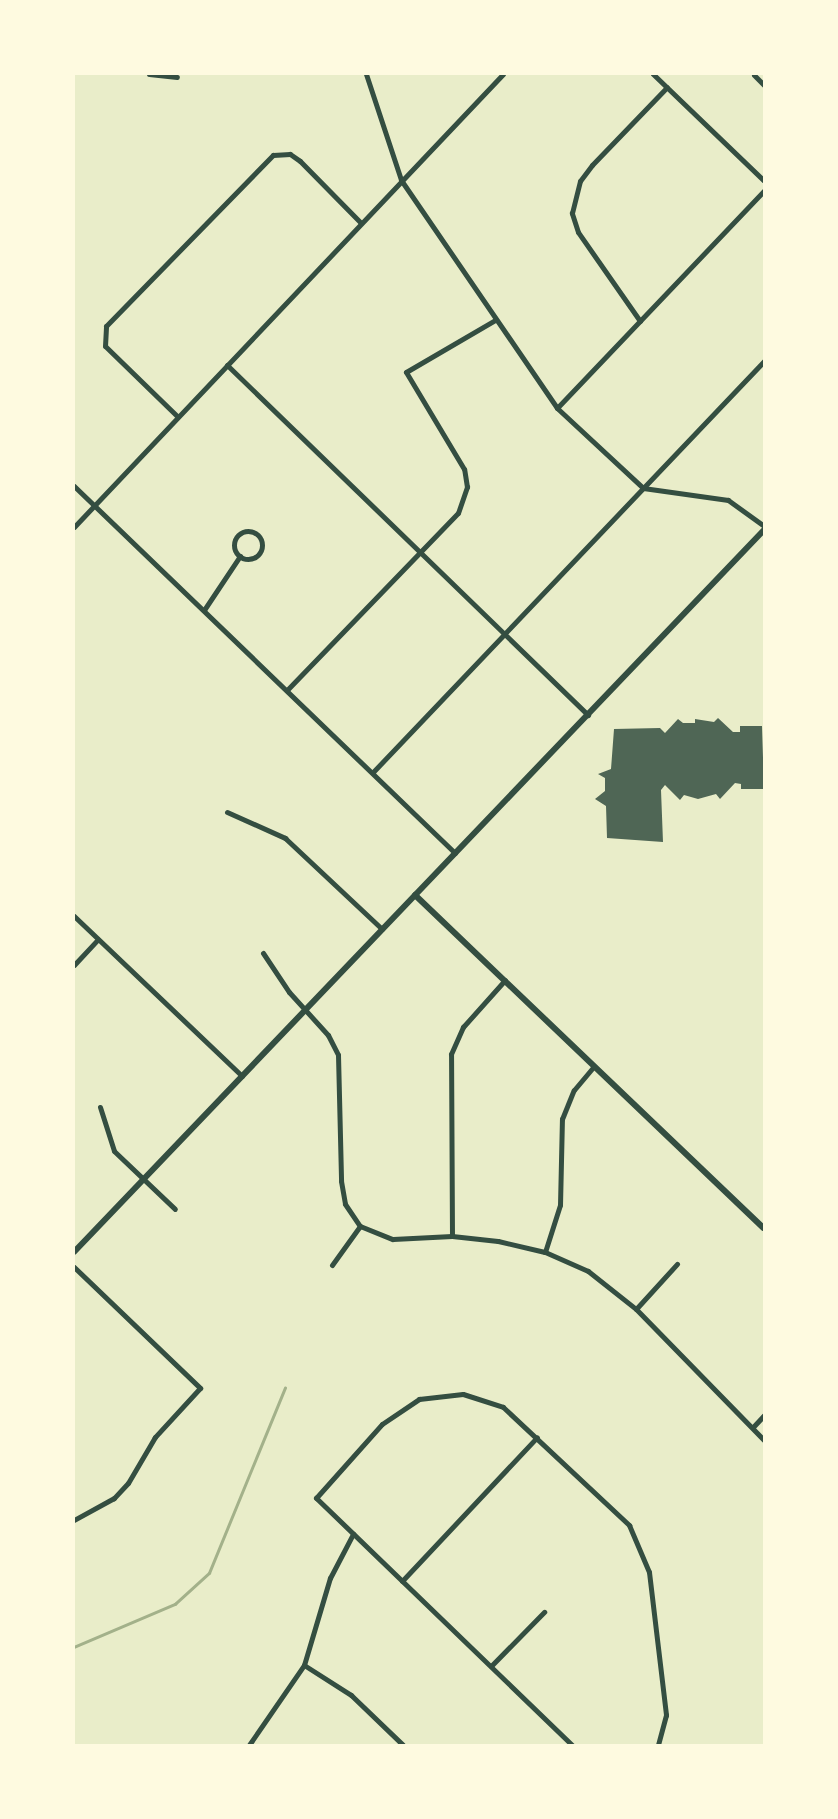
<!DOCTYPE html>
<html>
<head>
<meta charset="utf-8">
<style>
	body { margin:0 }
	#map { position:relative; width:838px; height:1819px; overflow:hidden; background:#e9edc9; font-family:"Titillium Web",sans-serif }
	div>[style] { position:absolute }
	.stream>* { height:2.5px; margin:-1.25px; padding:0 1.25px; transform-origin:1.25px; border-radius:1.25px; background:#a3b18a }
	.building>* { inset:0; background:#4f6655 }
	.minor>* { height:5px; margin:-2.5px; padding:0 2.5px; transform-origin:2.5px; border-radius:2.5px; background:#344e41 }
	.minor>.ring { margin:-2.5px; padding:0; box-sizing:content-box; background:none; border:5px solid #344e41; border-radius:50% }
	.tertiary>* { height:6px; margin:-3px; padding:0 3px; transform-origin:3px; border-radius:3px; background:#344e41 }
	span { translate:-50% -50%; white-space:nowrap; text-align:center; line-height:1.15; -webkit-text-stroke:7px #fefae0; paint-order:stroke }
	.frame { position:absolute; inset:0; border:75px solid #fefae0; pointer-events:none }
</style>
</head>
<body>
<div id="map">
	<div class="stream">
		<i style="left:74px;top:1647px;width:110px;rotate:-23.1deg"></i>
		<i style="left:175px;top:1604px;width:46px;rotate:-42.4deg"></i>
		<i style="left:209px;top:1573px;width:200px;rotate:-67.7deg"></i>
	</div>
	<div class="building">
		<i style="clip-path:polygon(718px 718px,733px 732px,740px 732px,740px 726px,762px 726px,764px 789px,741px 789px,741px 784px,735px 783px,720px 799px,716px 794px,698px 799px,684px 795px,680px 800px,665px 785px,661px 790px,663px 842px,607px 838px,606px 806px,595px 799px,605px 791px,605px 778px,598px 774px,611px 769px,614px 729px,660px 728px,665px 733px,678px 719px,683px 723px,695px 723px,695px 719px,714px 722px)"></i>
	</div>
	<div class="minor">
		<i style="left:149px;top:74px;width:28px;rotate:6deg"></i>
		<i style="left:366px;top:74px;width:112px;rotate:71.7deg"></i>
		<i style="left:401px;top:180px;width:276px;rotate:55.6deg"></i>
		<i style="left:557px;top:408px;width:117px;rotate:42.9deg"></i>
		<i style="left:643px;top:488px;width:86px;rotate:8deg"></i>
		<i style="left:728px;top:500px;width:44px;rotate:35.8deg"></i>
		<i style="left:653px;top:74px;width:154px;rotate:43.9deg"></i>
		<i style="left:754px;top:75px;width:14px;rotate:45deg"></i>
		<i style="left:640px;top:321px;width:108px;rotate:-124.9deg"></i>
		<i style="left:578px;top:232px;width:20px;rotate:-108deg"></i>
		<i style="left:572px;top:213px;width:33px;rotate:-76deg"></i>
		<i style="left:580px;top:181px;width:20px;rotate:-53deg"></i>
		<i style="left:592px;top:165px;width:108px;rotate:-46.1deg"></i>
		<i style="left:227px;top:365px;width:503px;rotate:44.11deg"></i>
		<i style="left:557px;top:408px;width:300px;rotate:-46.4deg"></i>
		<i style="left:177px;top:416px;width:100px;rotate:-135.8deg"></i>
		<i style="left:105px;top:346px;width:20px;rotate:-87deg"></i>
		<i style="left:106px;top:326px;width:239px;rotate:-45.7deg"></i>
		<i style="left:273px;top:155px;width:17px;rotate:-3deg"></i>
		<i style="left:290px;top:154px;width:12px;rotate:35deg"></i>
		<i style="left:300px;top:161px;width:86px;rotate:45.5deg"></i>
		<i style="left:74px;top:486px;width:529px;rotate:43.93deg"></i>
		<i style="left:74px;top:527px;width:624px;rotate:-46.56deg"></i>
		<i class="ring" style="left:234px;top:531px;width:23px;height:23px"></i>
		<i style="left:204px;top:610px;width:65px;rotate:-56.3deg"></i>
		<i style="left:287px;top:690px;width:246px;rotate:-46deg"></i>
		<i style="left:458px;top:513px;width:28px;rotate:-71deg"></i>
		<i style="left:467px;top:487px;width:18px;rotate:-99deg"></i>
		<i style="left:464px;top:469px;width:113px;rotate:-120.9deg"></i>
		<i style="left:406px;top:372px;width:103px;rotate:-30.3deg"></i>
		<i style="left:373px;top:772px;width:567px;rotate:-46.43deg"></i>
		<i style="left:227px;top:812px;width:64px;rotate:24.1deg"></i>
		<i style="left:285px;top:838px;width:133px;rotate:43.2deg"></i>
		<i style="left:74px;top:916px;width:232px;rotate:43.6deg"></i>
		<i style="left:263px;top:953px;width:47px;rotate:56.3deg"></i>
		<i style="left:289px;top:992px;width:58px;rotate:47.8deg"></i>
		<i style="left:328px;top:1035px;width:22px;rotate:63deg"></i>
		<i style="left:338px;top:1055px;width:126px;rotate:88.6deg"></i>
		<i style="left:341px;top:1181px;width:23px;rotate:80deg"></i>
		<i style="left:345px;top:1204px;width:27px;rotate:56deg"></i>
		<i style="left:360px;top:1226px;width:35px;rotate:22deg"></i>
		<i style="left:393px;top:1239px;width:59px;rotate:-2.9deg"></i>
		<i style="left:452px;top:1236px;width:46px;rotate:6.2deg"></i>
		<i style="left:498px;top:1241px;width:48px;rotate:13.2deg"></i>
		<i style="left:545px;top:1252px;width:47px;rotate:23.8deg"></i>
		<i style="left:588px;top:1271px;width:61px;rotate:38.4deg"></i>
		<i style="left:636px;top:1309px;width:183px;rotate:45.7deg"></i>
		<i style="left:74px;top:965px;width:35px;rotate:-47deg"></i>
		<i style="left:100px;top:1107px;width:46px;rotate:72.3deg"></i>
		<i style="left:114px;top:1151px;width:84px;rotate:43.6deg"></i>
		<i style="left:452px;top:1236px;width:182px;rotate:-90.3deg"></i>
		<i style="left:451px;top:1054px;width:30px;rotate:-66deg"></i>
		<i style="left:463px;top:1027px;width:63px;rotate:-48.2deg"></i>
		<i style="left:545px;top:1252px;width:49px;rotate:-72.3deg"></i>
		<i style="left:560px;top:1205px;width:86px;rotate:-88.7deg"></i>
		<i style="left:562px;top:1119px;width:31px;rotate:-68deg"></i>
		<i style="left:574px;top:1090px;width:31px;rotate:-50deg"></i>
		<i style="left:332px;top:1265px;width:48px;rotate:-54.3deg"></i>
		<i style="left:74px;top:1267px;width:175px;rotate:43.8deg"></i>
		<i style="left:200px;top:1388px;width:67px;rotate:132.6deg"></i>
		<i style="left:155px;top:1437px;width:53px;rotate:120.4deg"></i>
		<i style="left:128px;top:1483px;width:21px;rotate:133deg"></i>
		<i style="left:114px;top:1498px;width:46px;rotate:151.2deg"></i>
		<i style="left:636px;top:1309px;width:61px;rotate:-47.7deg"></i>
		<i style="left:753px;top:1427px;width:16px;rotate:-47deg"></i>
		<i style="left:402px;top:1581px;width:197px;rotate:-46.8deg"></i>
		<i style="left:304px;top:1665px;width:56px;rotate:32.6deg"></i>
		<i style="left:351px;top:1695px;width:72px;rotate:43.9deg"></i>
		<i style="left:491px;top:1666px;width:76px;rotate:-45.5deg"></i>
		<i style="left:249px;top:1745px;width:97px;rotate:-55.5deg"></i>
		<i style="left:304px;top:1665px;width:91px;rotate:-73.4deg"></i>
		<i style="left:330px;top:1578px;width:50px;rotate:-62.4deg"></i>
		<i style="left:572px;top:1745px;width:356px;rotate:-136deg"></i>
		<i style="left:316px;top:1498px;width:99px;rotate:-48.3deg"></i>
		<i style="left:382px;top:1424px;width:45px;rotate:-34deg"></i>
		<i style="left:419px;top:1399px;width:44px;rotate:-6.5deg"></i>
		<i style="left:463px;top:1394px;width:42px;rotate:18deg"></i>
		<i style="left:503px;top:1407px;width:173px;rotate:43.1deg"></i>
		<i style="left:629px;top:1525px;width:51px;rotate:66.9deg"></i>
		<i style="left:649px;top:1572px;width:144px;rotate:83.2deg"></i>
		<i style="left:666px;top:1715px;width:31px;rotate:105deg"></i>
	</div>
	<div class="tertiary">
		<i style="left:415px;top:895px;width:482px;rotate:43.7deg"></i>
		<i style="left:74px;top:1252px;width:999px;rotate:-46.3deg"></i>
	</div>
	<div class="frame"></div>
</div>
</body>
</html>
